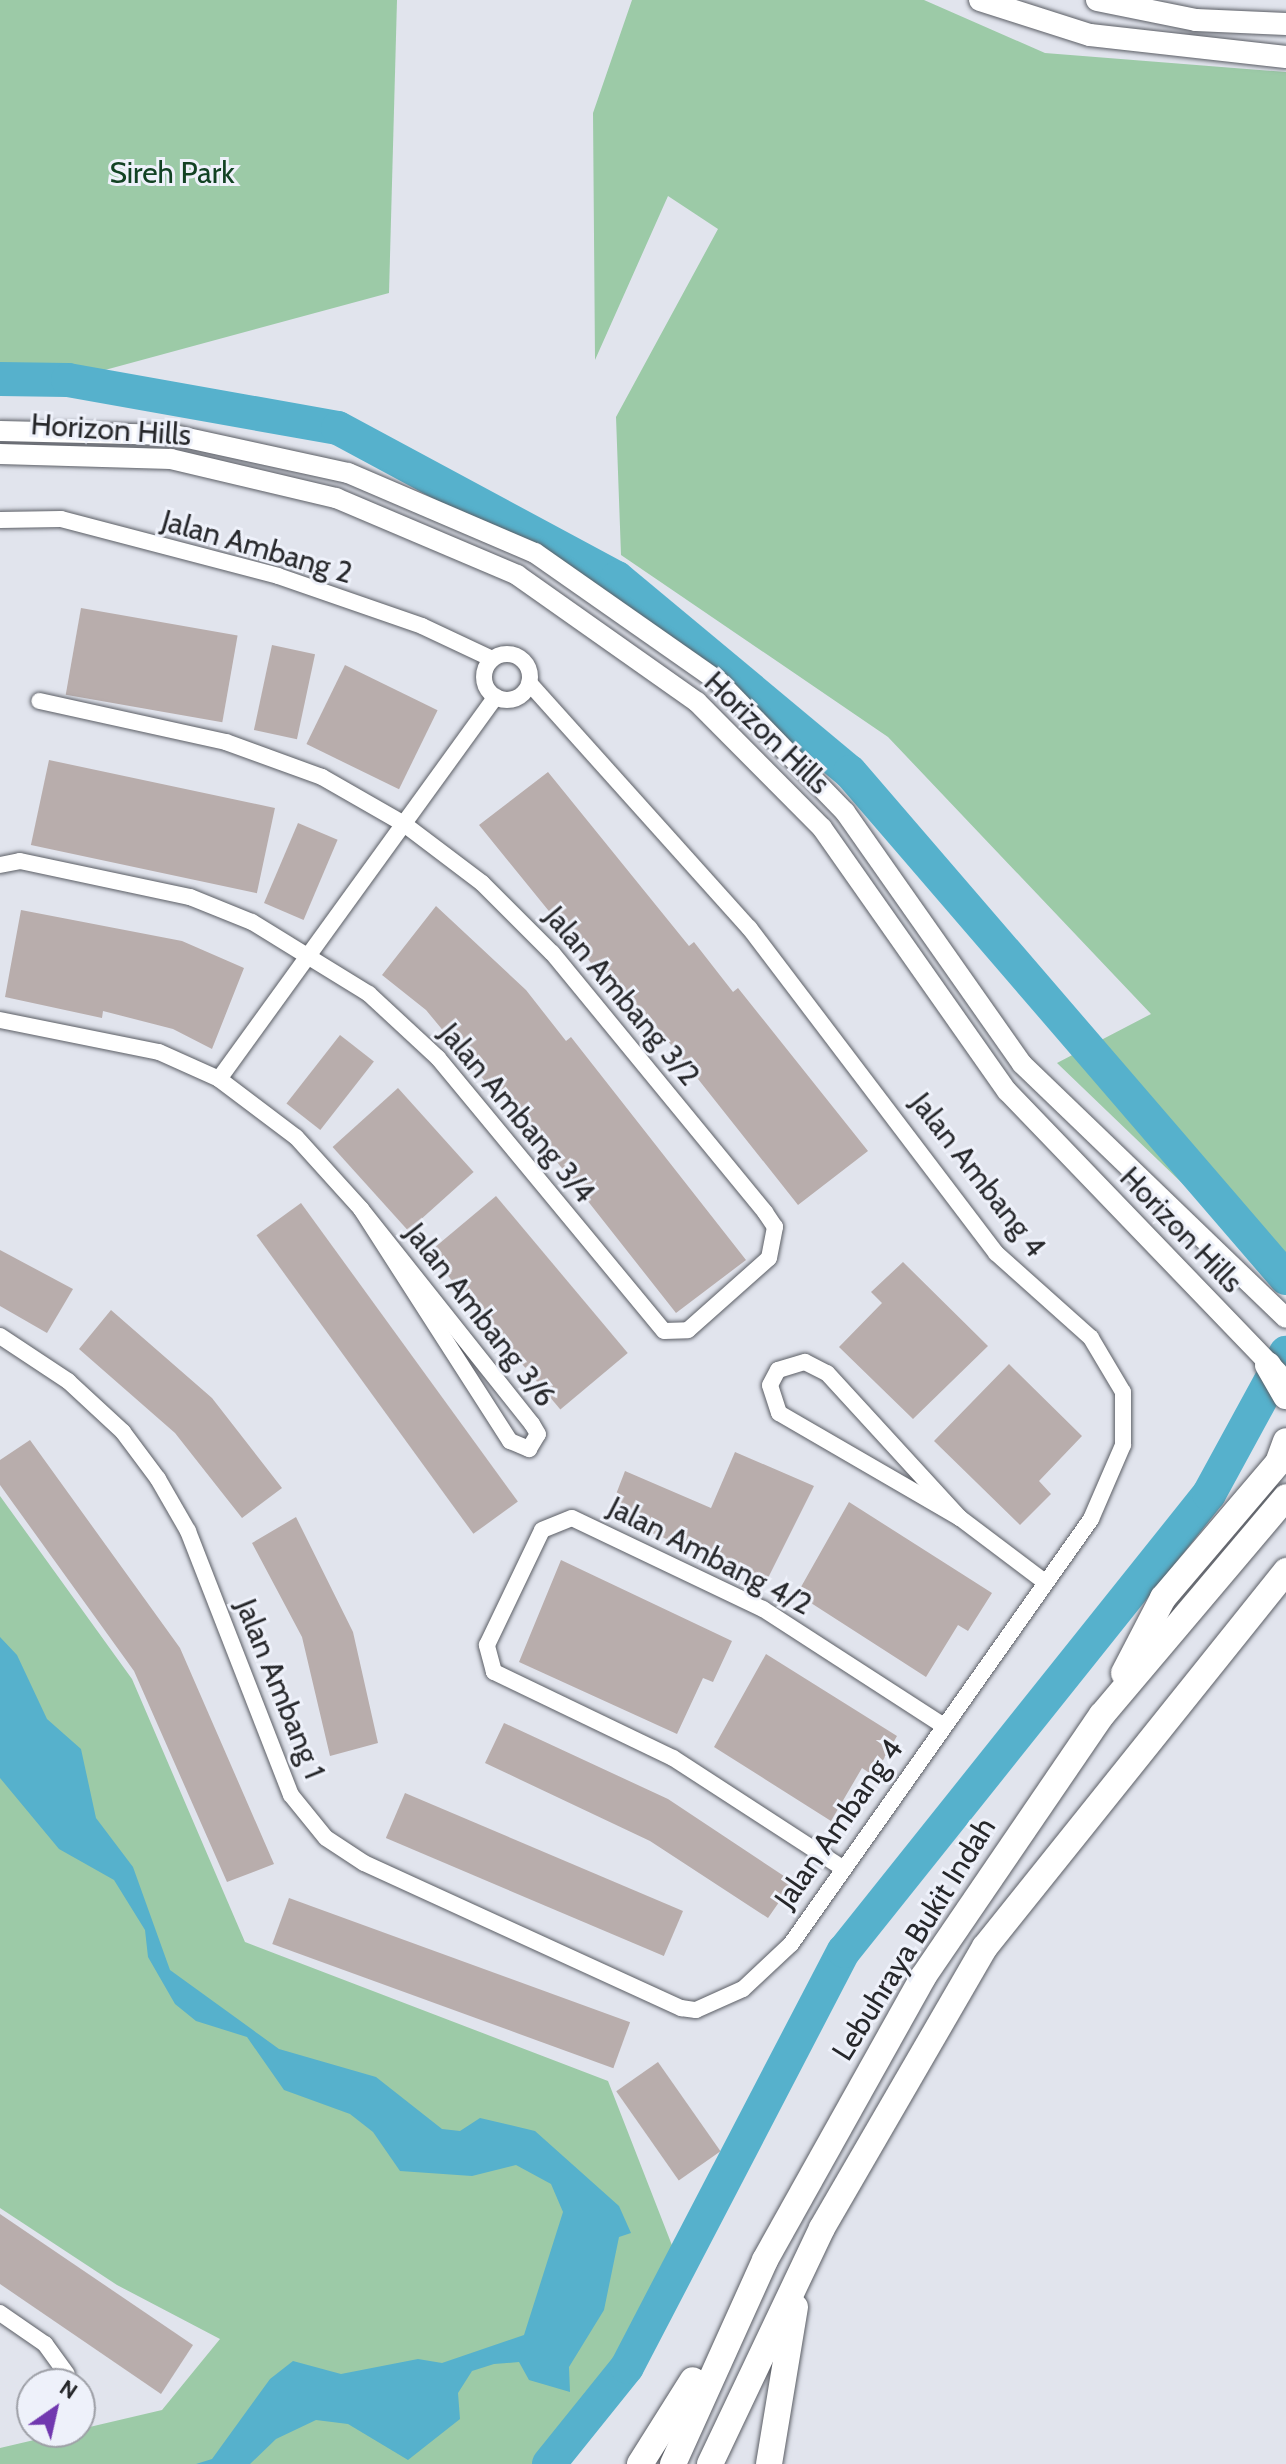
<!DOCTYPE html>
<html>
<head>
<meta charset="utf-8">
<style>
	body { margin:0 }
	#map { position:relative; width:1286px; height:2464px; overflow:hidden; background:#e1e4ed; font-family:Cabin,sans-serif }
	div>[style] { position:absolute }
	.green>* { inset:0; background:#9ccaa7 }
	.water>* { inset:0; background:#56b1cc }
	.river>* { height:34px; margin:-17px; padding:0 17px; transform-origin:17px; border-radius:17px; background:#56b1cc }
	.building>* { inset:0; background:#b8adac; transform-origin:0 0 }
	.roads { filter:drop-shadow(0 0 2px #5b5e65) drop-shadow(0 0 2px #5b5e65) }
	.minor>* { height:16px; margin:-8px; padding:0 8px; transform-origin:8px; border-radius:8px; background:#fff }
	.minor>.ring { margin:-8px; padding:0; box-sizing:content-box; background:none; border:16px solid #fff; border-radius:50% }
	.tertiary>* { height:20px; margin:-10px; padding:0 10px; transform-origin:10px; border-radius:10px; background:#fff }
	.secondary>* { height:22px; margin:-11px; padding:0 11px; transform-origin:11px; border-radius:11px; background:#fff }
	.trunk>* { height:26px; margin:-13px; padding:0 13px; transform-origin:13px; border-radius:13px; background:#fff }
	span { translate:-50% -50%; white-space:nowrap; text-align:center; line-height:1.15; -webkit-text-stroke:6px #eef1fa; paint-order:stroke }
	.park-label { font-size:30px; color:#124223 }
	.street-label { font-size:30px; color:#26272a }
	.north { position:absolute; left:16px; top:2368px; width:80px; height:80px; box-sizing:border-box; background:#eef1fa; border:2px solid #9ea0a7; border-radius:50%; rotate:34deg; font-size:22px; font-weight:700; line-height:32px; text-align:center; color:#26272a }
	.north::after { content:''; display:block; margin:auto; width:28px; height:36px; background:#7138af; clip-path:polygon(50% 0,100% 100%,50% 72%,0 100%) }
</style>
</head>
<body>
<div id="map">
	<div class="green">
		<i style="clip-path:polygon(0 0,397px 0,389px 293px,68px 380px,0 379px)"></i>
		<i style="clip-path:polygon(632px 0,924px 0,1045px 53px,1286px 72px,1286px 1283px,1057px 1063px,1151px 1014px,888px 737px,621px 555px,616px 417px,718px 229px,668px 196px,595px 360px,593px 113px)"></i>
		<i style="clip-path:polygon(0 1496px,132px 1679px,245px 1942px,608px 2081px,675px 2253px,615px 2375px,551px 2464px,0 2464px,0 2448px,162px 2410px,220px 2339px,117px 2285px,0 2208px)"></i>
	</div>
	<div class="water">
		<i style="clip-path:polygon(0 1637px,17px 1655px,47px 1719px,81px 1749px,96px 1818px,133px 1867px,170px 1970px,279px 2049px,376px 2077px,442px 2129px,460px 2131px,480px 2118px,535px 2131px,619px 2206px,631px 2233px,619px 2237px,604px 2310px,569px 2367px,570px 2392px,529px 2380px,519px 2362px,494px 2364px,472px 2371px,458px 2393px,460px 2419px,408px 2460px,348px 2424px,316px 2420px,276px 2439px,250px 2464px,196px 2464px,212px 2459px,270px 2379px,293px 2361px,341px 2374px,418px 2359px,442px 2363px,524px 2335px,563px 2212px,551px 2184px,516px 2165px,472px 2176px,400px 2171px,373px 2132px,350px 2114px,284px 2090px,247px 2037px,196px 2021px,175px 2004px,148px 1957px,145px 1930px,114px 1880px,59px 1849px,0 1778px)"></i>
	</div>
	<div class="river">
		<i style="left:0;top:379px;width:68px;rotate:0.8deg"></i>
		<i style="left:68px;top:380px;width:274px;rotate:10.1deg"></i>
		<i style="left:338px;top:428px;width:317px;rotate:28.3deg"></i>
		<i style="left:617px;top:578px;width:303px;rotate:39.8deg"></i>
		<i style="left:850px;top:772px;width:668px;rotate:49.25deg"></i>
		<i style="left:549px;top:2464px;width:124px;rotate:-51.2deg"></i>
		<i style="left:627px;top:2367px;width:469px;rotate:-62.5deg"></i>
		<i style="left:844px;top:1951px;width:585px;rotate:-51.39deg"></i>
		<i style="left:1209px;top:1494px;width:161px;rotate:-61.4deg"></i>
	</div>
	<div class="building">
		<i style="left:81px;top:608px;width:159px;height:88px;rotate:10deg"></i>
		<i style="left:272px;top:645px;width:44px;height:87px;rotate:12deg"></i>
		<i style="left:345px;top:665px;width:103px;height:88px;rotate:26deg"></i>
		<i style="left:49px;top:760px;width:231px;height:87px;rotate:12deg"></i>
		<i style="clip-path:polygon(548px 772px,689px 946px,694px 942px,733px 992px,738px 988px,868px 1151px,798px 1205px,656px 1026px,651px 1030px,617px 987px,613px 990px,479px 825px)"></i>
		<i style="left:298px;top:823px;width:43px;height:87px;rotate:23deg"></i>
		<i style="clip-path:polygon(436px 906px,526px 990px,566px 1041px,571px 1037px,746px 1260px,676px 1313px,494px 1082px,489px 1086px,426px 1010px,382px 975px)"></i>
		<i style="clip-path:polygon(21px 910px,182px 941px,244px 968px,212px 1049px,173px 1029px,103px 1011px,102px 1018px,5px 997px)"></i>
		<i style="left:340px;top:1035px;width:43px;height:87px;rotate:38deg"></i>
		<i style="left:398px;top:1088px;width:113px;height:88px;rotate:48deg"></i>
		<i style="left:496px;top:1196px;width:205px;height:88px;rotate:50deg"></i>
		<i style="left:301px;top:1203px;width:369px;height:55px;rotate:54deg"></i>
		<i style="clip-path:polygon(0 1250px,73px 1289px,47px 1333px,0 1306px)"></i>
		<i style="clip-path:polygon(903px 1262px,988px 1346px,913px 1419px,839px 1347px,882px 1303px,871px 1292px)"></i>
		<i style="clip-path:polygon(111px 1310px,212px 1398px,282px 1488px,242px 1518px,175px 1433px,79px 1349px)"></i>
		<i style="clip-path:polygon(1009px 1364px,1082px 1436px,1039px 1481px,1051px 1494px,1020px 1525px,934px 1441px)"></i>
		<i style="clip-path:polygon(30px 1440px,180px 1648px,274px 1864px,227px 1882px,134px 1671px,0 1485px,0 1460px)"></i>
		<i style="clip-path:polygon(735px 1452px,814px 1486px,767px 1580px,608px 1515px,625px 1471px,711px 1508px)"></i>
		<i style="clip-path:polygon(849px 1502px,992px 1593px,968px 1631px,958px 1625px,926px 1677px,797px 1594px)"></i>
		<i style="clip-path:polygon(296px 1517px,353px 1632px,378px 1743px,330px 1756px,302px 1637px,252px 1543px)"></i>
		<i style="clip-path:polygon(561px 1560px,732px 1641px,713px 1682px,703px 1678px,677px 1734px,519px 1662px)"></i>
		<i style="clip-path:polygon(766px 1654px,897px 1736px,874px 1776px,862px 1768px,831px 1821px,714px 1747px)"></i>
		<i style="clip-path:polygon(504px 1723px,668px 1799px,793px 1882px,768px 1918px,650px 1841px,485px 1763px)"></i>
		<i style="left:405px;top:1793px;width:302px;height:49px;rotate:23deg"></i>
		<i style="left:289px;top:1898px;width:363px;height:49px;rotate:20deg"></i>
		<i style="left:658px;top:2062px;width:109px;height:51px;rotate:55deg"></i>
		<i style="clip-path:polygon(0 2214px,193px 2345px,161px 2394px,0 2284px)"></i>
	</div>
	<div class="roads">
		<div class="minor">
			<i style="left:0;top:520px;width:61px;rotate:-0.9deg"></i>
			<i style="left:61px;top:519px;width:224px;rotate:14.7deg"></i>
			<i style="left:278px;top:576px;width:152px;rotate:19.1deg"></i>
			<i style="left:422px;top:626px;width:77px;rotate:25.2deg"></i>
			<i class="ring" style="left:484px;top:654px;width:30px;height:30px"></i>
			<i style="left:0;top:865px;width:20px;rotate:-11deg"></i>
			<i style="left:20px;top:861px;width:174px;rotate:12deg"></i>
			<i style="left:190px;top:897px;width:67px;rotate:22deg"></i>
			<i style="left:252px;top:922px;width:137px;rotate:31.6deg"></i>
			<i style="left:369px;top:994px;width:94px;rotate:42.8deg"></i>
			<i style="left:438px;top:1058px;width:354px;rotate:50.4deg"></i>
			<i style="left:664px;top:1331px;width:24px;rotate:-2deg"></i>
			<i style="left:688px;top:1330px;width:108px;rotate:-41.6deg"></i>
			<i style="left:769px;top:1258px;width:32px;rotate:-79deg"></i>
			<i style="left:775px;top:1227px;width:18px;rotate:-124deg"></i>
			<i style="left:765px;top:1212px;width:335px;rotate:-129.4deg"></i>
			<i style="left:552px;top:953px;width:99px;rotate:-135deg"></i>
			<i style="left:482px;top:883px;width:98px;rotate:-142.9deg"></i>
			<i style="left:404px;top:824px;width:95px;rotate:-150.2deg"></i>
			<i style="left:322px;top:777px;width:102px;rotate:-160deg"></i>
			<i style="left:226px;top:742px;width:191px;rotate:-167.6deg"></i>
			<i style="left:0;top:1020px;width:162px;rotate:11.4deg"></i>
			<i style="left:159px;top:1052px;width:66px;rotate:24.2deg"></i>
			<i style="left:219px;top:1079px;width:96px;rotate:37deg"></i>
			<i style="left:296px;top:1137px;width:97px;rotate:47.9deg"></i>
			<i style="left:361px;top:1209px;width:276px;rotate:57.3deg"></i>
			<i style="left:510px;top:1441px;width:21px;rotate:23deg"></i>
			<i style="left:529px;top:1449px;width:17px;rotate:-59deg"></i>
			<i style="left:538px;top:1434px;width:12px;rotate:-121deg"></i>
			<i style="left:532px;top:1424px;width:275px;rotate:-128.5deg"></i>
			<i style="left:219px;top:1079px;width:472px;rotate:-54.1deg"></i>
			<i style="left:0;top:1336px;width:82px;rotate:33.5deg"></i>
			<i style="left:68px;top:1381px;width:75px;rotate:42.8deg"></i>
			<i style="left:123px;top:1432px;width:59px;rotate:53.3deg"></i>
			<i style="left:158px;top:1479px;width:60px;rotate:60deg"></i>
			<i style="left:188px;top:1531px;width:283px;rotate:68.7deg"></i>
			<i style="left:291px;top:1795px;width:55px;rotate:50.9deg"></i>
			<i style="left:326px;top:1838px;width:45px;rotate:33.3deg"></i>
			<i style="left:364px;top:1863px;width:349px;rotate:24.6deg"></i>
			<i style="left:681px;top:2008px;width:15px;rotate:8deg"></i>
			<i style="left:696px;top:2010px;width:51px;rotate:-24.1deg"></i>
			<i style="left:743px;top:1989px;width:66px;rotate:-43.2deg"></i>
			<i style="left:791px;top:1944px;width:520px;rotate:-54.78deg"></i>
			<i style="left:1091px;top:1519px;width:81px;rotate:-66.6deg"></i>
			<i style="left:1123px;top:1445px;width:53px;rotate:-90deg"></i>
			<i style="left:1123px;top:1392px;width:63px;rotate:-120.7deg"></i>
			<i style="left:1091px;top:1338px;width:127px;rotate:-138.2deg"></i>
			<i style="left:996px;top:1253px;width:408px;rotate:-127.2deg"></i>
			<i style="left:749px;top:928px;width:329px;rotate:-131.9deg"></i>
			<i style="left:960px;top:1518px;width:209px;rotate:-149.9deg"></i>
			<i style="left:779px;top:1413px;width:29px;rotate:-108deg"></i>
			<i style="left:770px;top:1385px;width:17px;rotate:-62deg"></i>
			<i style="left:778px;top:1370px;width:28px;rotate:-17deg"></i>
			<i style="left:805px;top:1362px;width:25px;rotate:27deg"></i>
			<i style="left:827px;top:1373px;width:197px;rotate:47.5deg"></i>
			<i style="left:960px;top:1518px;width:106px;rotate:37deg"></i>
			<i style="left:841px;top:1867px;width:200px;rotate:-147deg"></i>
			<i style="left:673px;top:1758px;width:199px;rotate:-154.3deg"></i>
			<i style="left:494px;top:1672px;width:28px;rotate:-105deg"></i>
			<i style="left:487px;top:1645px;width:127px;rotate:-64.4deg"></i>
			<i style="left:542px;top:1530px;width:32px;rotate:-22deg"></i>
			<i style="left:572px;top:1518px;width:212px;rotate:25.5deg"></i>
			<i style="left:763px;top:1609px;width:213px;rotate:32.9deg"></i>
			<i style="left:0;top:2313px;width:55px;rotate:34.6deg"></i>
			<i style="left:45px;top:2344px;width:37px;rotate:54deg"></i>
		</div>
		<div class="tertiary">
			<i style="left:0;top:431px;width:174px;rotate:1.3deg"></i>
			<i style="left:174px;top:435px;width:178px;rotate:12.3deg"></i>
			<i style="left:348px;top:473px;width:203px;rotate:23.2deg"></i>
			<i style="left:535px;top:553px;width:225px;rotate:35deg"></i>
			<i style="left:719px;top:682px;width:181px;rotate:45.9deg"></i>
			<i style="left:845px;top:812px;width:308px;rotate:54.9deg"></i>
			<i style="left:1022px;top:1064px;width:366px;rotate:43.9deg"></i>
			<i style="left:0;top:454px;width:171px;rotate:1.7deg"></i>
			<i style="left:171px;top:459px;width:170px;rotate:13.3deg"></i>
			<i style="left:336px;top:498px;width:197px;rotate:23deg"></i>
			<i style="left:517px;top:575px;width:220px;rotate:35.2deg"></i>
			<i style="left:697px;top:702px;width:177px;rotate:45.2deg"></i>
			<i style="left:822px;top:828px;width:322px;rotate:54.9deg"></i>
			<i style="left:1007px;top:1091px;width:391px;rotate:46.1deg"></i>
		</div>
		<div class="secondary">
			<i style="left:980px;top:0;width:115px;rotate:17.7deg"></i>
			<i style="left:1090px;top:35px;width:197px;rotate:6.4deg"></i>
			<i style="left:1097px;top:0;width:101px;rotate:11.4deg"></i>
			<i style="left:1196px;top:20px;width:90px;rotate:2.5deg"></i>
		</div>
		<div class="trunk">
			<i style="left:1268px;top:1365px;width:36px;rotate:60deg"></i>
			<i style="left:1124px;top:1673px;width:85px;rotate:-62.5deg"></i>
			<i style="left:1163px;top:1598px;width:177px;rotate:-49.6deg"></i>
			<i style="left:1278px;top:1463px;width:23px;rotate:-70deg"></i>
			<i style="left:640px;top:2464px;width:99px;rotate:-57.8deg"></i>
			<i style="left:673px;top:2464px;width:224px;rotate:-65.7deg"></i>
			<i style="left:765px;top:2260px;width:324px;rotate:-60.8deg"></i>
			<i style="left:923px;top:1977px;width:317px;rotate:-55.7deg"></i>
			<i style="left:1102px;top:1715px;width:285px;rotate:-49.8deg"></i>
			<i style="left:710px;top:2464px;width:261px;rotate:-64.6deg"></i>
			<i style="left:822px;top:2228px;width:325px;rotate:-59.9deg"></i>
			<i style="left:985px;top:1947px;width:482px;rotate:-51.3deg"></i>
			<i style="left:769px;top:2464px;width:159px;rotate:-80.6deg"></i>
		</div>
	</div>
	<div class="park-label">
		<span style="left:172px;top:173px">Sireh Park</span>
	</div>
	<div class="street-label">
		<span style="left:111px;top:430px;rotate:4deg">Horizon Hills</span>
		<span style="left:257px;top:547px;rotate:16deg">Jalan Ambang 2</span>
		<span style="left:767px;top:733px;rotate:44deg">Horizon Hills</span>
		<span style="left:622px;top:996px;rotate:50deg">Jalan Ambang 3/2</span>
		<span style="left:517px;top:1113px;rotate:50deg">Jalan Ambang 3/4</span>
		<span style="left:978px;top:1175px;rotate:52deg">Jalan Ambang 4</span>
		<span style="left:1181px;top:1230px;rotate:46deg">Horizon Hills</span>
		<span style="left:480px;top:1315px;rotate:52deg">Jalan Ambang 3/6</span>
		<span style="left:710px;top:1556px;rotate:27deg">Jalan Ambang 4/2</span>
		<span style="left:280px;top:1689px;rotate:68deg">Jalan Ambang 1</span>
		<span style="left:839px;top:1824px;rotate:-55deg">Jalan Ambang 4</span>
		<span style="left:914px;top:1939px;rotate:-58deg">Lebuhraya Bukit Indah</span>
	</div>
	<div class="north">N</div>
</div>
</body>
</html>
